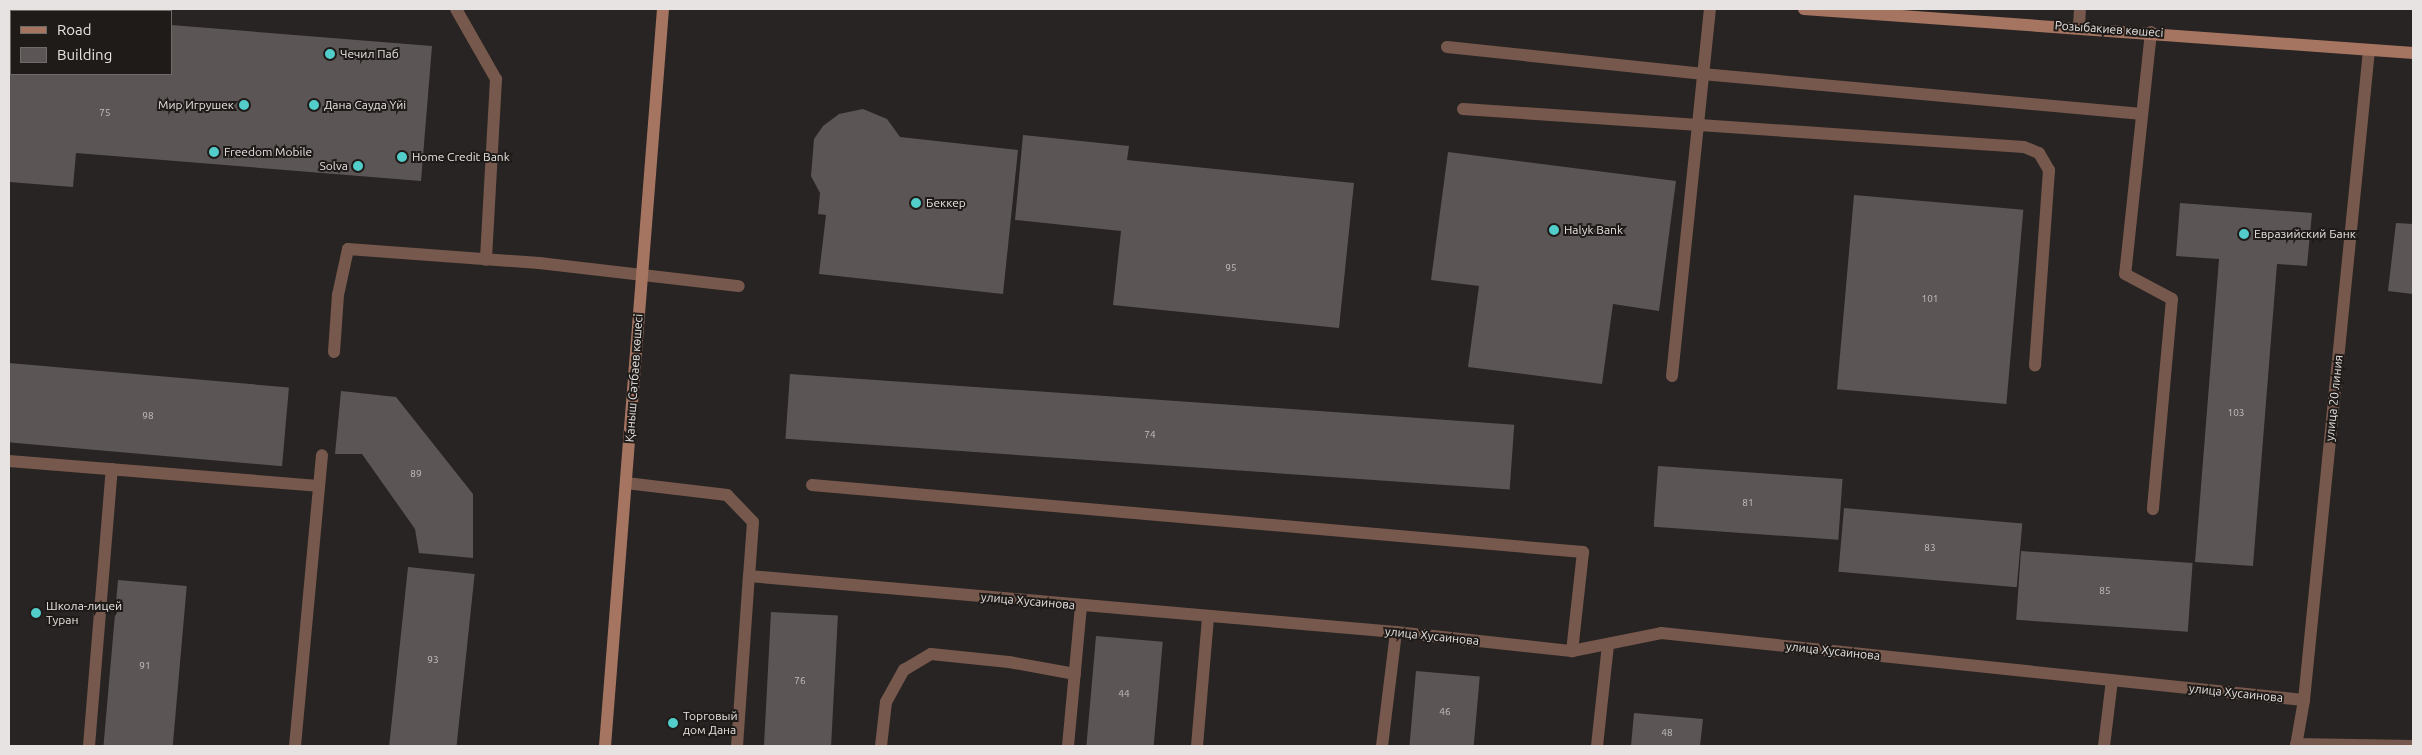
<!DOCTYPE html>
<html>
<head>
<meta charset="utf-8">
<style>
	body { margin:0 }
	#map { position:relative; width:2422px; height:755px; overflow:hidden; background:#282423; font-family:Ubuntu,sans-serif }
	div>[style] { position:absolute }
	.building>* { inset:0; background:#5b5655; transform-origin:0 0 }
	.service>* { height:12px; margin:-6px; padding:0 6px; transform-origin:6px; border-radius:6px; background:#77584c }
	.minor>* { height:12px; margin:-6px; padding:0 6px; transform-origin:6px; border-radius:6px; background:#77584c }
	.secondary>* { height:12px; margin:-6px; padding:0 6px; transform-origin:6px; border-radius:6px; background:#a57561 }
	.dots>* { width:14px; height:14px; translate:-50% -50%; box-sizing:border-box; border:2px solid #1f1b19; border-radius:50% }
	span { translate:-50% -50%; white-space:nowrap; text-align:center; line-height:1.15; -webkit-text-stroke:4px #1f1b19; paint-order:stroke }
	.number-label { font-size:10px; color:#c3c0bf }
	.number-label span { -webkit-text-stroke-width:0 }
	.street-label { font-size:12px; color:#e6e3e2 }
	.poi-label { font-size:12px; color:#e6e3e2 }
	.left { translate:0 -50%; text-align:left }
	.right { translate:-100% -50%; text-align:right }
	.frame { position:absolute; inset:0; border:10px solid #e6e3e2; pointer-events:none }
	.legend { position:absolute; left:10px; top:10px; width:162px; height:65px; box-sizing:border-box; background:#1f1b19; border:1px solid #6f6b69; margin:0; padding:6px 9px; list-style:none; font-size:15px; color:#e6e3e2 }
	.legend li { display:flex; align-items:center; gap:10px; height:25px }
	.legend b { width:25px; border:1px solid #6f6b69 }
</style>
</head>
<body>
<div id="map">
	<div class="building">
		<i style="clip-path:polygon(9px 11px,11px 74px,171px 74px,171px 25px,432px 46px,421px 181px,76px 153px,73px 187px,9px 182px)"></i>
		<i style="clip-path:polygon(863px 109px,887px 119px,900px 137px,1018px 150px,1003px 294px,819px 274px,826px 215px,818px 214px,820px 193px,811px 176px,814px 139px,823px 126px,839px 114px)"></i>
		<i style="clip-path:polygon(1023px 135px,1129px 146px,1127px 160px,1354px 183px,1339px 328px,1113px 305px,1121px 231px,1015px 220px)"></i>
		<i style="clip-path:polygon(1448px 152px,1676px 181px,1659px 311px,1613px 304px,1602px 384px,1468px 367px,1479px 286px,1431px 280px)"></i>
		<i style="left:1854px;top:195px;width:170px;height:195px;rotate:5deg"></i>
		<i style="clip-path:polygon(2180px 203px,2312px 213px,2307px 266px,2277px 264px,2253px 566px,2195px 562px,2219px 259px,2176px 256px)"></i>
		<i style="clip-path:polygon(2396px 223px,2413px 224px,2413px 294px,2388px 291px)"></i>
		<i style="left:9px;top:363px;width:281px;height:79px;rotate:5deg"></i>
		<i style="left:790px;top:374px;width:726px;height:65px;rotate:4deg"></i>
		<i style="clip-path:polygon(341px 391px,396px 397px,473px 494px,473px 558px,419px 553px,415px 529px,362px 454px,335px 454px)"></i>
		<i style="left:1658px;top:466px;width:185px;height:61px;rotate:4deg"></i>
		<i style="left:1844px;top:508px;width:179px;height:64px;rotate:5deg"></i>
		<i style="left:2021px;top:551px;width:172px;height:69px;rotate:4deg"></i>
		<i style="left:408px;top:567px;width:67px;height:180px;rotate:6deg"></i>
		<i style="left:118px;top:580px;width:69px;height:167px;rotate:5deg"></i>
		<i style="left:771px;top:612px;width:67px;height:134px;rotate:3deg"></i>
		<i style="left:1096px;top:636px;width:67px;height:111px;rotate:5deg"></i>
		<i style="left:1416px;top:671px;width:64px;height:75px;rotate:5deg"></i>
		<i style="clip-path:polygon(1634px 713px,1703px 719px,1700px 746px,1631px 746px)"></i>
	</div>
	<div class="service">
		<i style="left:456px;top:9px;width:81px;rotate:60.3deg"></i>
		<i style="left:496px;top:79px;width:181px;rotate:93.2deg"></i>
		<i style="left:2151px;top:32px;width:243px;rotate:96.1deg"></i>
		<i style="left:2125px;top:274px;width:53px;rotate:28deg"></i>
		<i style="left:2172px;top:299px;width:211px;rotate:95.2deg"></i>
		<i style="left:1447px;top:47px;width:256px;rotate:6deg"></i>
		<i style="left:1702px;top:74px;width:442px;rotate:5.2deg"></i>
		<i style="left:1463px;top:109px;width:562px;rotate:3.88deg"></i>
		<i style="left:2024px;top:147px;width:16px;rotate:22deg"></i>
		<i style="left:2039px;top:153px;width:20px;rotate:60deg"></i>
		<i style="left:2049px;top:170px;width:196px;rotate:94.1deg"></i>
		<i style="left:334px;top:352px;width:57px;rotate:-86deg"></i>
		<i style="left:338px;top:295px;width:47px;rotate:-77.7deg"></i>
		<i style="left:348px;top:249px;width:192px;rotate:4.2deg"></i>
		<i style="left:539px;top:263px;width:201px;rotate:6.6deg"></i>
		<i style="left:1672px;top:376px;width:369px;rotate:-84.1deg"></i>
		<i style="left:9px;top:461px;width:310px;rotate:4.6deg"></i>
		<i style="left:812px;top:485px;width:774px;rotate:4.97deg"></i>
		<i style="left:1583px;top:552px;width:100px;rotate:96.3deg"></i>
		<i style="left:2296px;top:744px;width:117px;rotate:1deg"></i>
		<i style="left:89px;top:746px;width:278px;rotate:-85.3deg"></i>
		<i style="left:295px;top:746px;width:292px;rotate:-84.7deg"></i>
		<i style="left:737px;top:746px;width:170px;rotate:-86deg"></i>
		<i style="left:881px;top:746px;width:44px;rotate:-83.5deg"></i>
		<i style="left:886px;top:702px;width:37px;rotate:-61deg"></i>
		<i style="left:904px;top:670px;width:31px;rotate:-31deg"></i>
		<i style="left:931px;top:654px;width:78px;rotate:5.9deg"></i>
		<i style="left:1009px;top:662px;width:67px;rotate:10.3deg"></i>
		<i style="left:1068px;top:746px;width:141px;rotate:-84.7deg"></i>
		<i style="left:1197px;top:746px;width:128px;rotate:-85.1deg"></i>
		<i style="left:1382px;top:746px;width:115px;rotate:-83deg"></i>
		<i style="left:1597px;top:746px;width:102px;rotate:-83.8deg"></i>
		<i style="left:2104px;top:746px;width:66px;rotate:-83.1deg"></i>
	</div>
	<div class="minor">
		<i style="left:2079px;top:27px;width:18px;rotate:-87deg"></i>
		<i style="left:626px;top:483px;width:102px;rotate:6.8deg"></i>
		<i style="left:727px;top:495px;width:37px;rotate:46deg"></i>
		<i style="left:753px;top:522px;width:54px;rotate:94.2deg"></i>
		<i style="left:749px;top:576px;width:649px;rotate:4.95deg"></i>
		<i style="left:1396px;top:632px;width:177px;rotate:6.2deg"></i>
		<i style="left:1572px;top:651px;width:91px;rotate:-11.4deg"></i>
		<i style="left:1661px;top:633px;width:646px;rotate:5.95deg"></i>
		<i style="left:2296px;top:746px;width:47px;rotate:-80.1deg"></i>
		<i style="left:2304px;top:700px;width:653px;rotate:-84.29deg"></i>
	</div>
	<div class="secondary">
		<i style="left:1804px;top:9px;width:611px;rotate:4.13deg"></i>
		<i style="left:605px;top:746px;width:739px;rotate:-85.5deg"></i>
	</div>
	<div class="dots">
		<i style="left:330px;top:54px;background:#53cdca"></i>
		<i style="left:244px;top:105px;background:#53cdca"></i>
		<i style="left:314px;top:105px;background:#53cdca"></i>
		<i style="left:214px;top:152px;background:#53cdca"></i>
		<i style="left:402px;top:157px;background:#53cdca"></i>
		<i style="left:358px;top:166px;background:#53cdca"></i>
		<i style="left:916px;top:203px;background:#53cdca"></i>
		<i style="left:1554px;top:230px;background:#53cdca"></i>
		<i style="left:2244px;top:234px;background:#53cdca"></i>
		<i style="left:36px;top:613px;background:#53cdca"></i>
		<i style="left:673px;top:723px;background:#53cdca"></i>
	</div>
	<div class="number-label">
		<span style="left:105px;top:113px">75</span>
		<span style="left:1231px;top:268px">95</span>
		<span style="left:1930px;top:299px">101</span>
		<span style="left:2236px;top:413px">103</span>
		<span style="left:148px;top:416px">98</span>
		<span style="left:1150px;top:435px">74</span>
		<span style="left:416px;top:474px">89</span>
		<span style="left:1748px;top:503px">81</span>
		<span style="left:1930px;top:548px">83</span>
		<span style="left:2105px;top:591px">85</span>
		<span style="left:433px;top:660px">93</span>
		<span style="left:145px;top:666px">91</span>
		<span style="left:800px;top:681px">76</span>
		<span style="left:1124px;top:694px">44</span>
		<span style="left:1445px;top:712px">46</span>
		<span style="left:1667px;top:733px">48</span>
	</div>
	<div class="street-label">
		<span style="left:2109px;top:29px;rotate:4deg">Розыбакиев көшесі</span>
		<span style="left:634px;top:378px;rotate:-86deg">Қаныш Сәтбаев көшесі</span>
		<span style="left:2334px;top:398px;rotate:-84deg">улица 20 линия</span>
		<span style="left:1028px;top:601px;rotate:5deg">улица Хусаинова</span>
		<span style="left:1432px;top:636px;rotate:6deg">улица Хусаинова</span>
		<span style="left:1833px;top:651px;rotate:6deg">улица Хусаинова</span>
		<span style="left:2236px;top:693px;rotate:6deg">улица Хусаинова</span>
	</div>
	<div class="poi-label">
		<span class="left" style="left:340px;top:54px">Чечил Паб</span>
		<span class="right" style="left:234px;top:105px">Мир Игрушек</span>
		<span class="left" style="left:324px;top:105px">Дана Сауда Үйі</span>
		<span class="left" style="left:224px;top:152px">Freedom Mobile</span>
		<span class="left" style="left:412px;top:157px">Home Credit Bank</span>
		<span class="right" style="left:348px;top:166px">Solva</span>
		<span class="left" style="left:926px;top:203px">Беккер</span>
		<span class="left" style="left:1564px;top:230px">Halyk Bank</span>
		<span class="left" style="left:2254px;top:234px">Евразийский Банк</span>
		<span class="left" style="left:46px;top:613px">Школа-лицей<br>Туран</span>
		<span class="left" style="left:683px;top:723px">Торговый<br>дом Дана</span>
	</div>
	<div class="frame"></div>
	<ul class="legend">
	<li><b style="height:6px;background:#a57561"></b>Road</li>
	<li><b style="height:14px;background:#5b5655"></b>Building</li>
	</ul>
</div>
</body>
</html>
